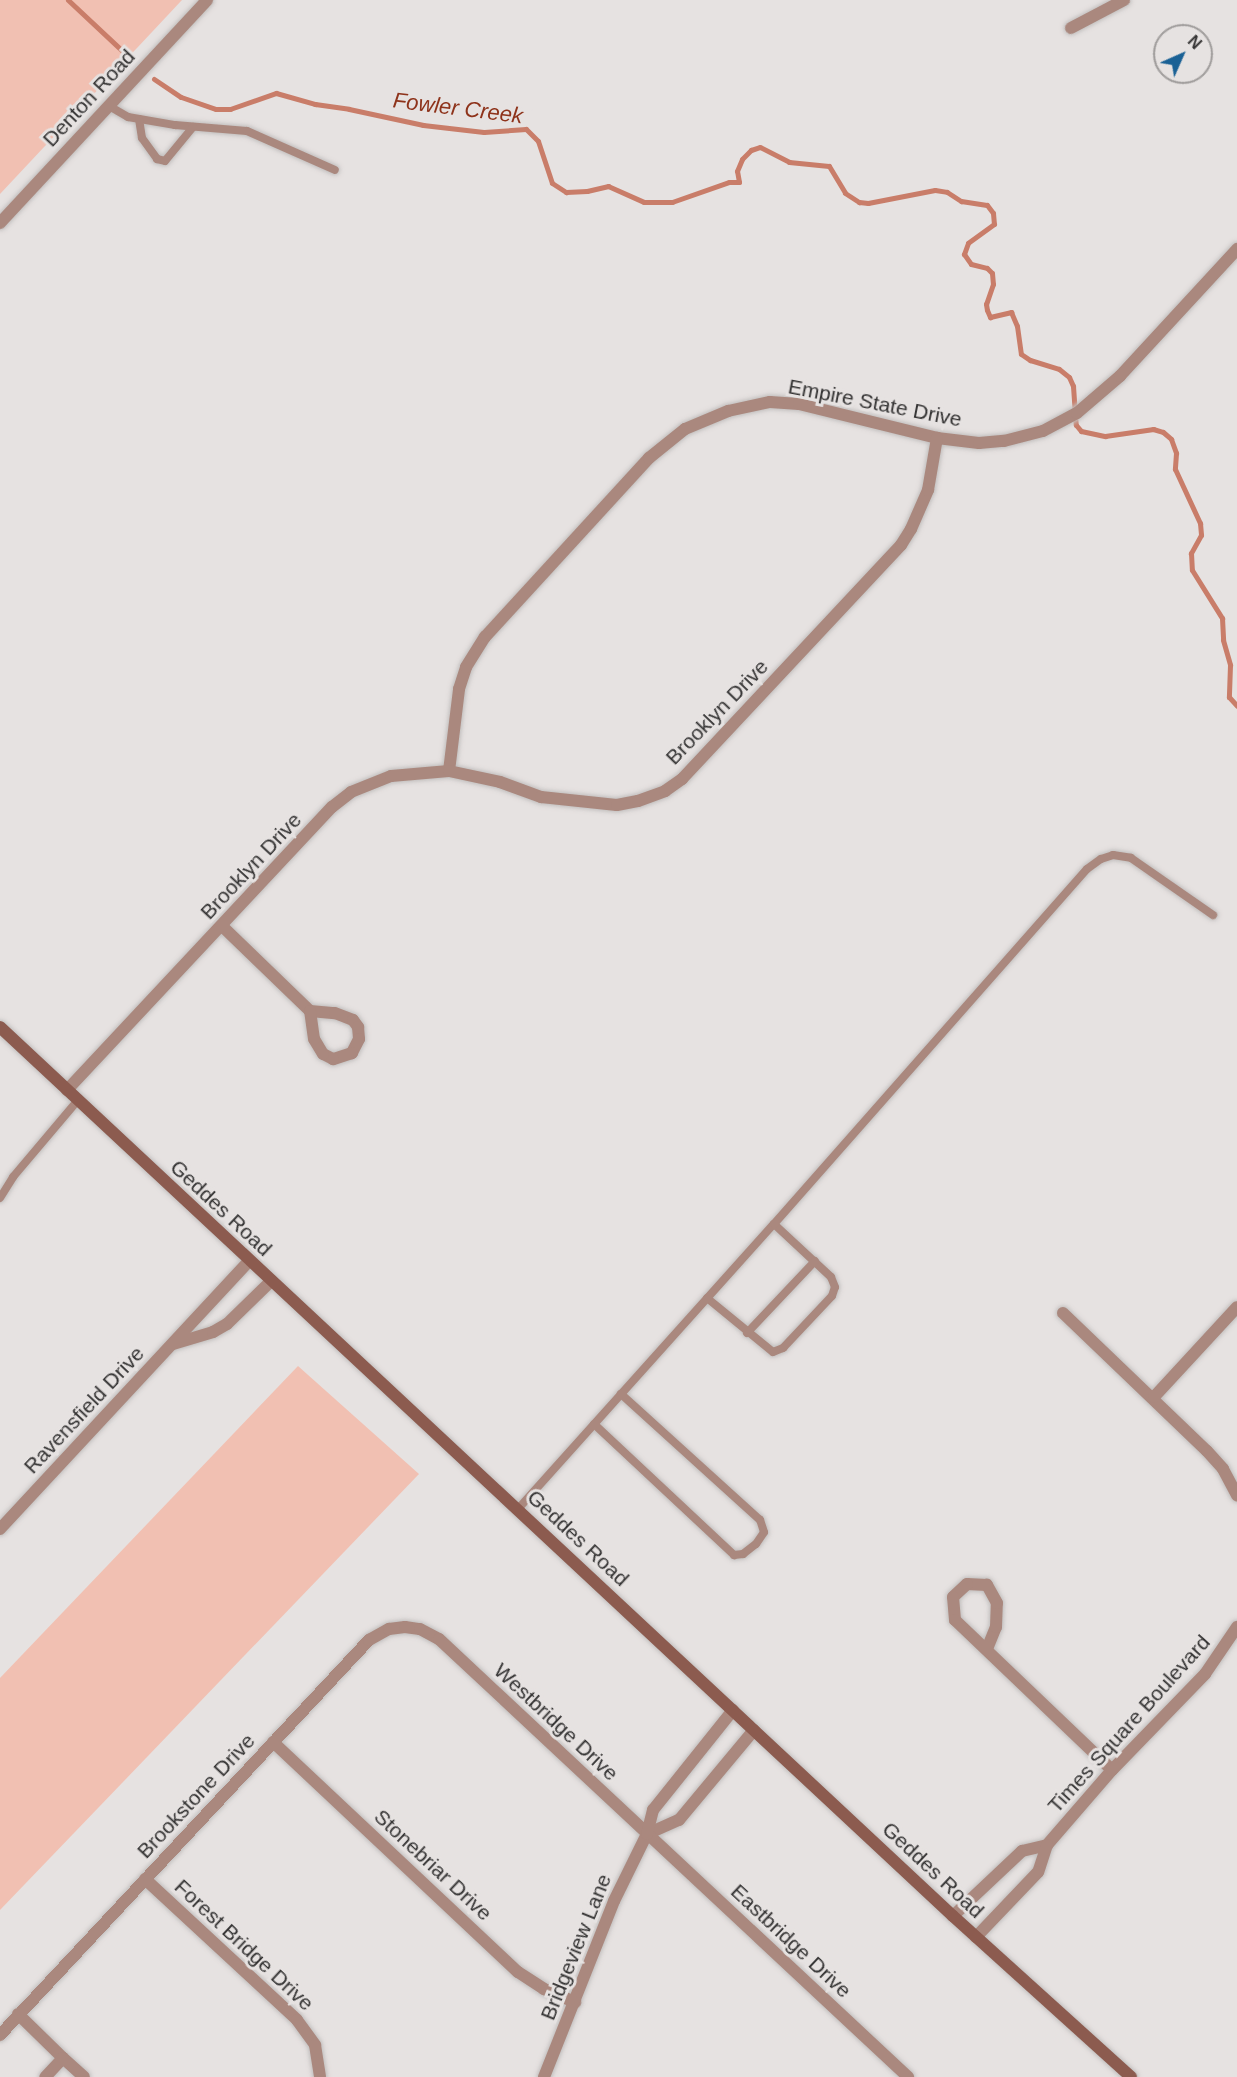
<!DOCTYPE html>
<html>
<head>
<meta charset="utf-8">
<style>
	body { margin:0 }
	#map { position:relative; width:1237px; height:2077px; overflow:hidden; background:#e6e2e1; font-family:Helvetica,sans-serif }
	div>[style] { position:absolute }
	.green>* { inset:0; background:#f1c0b2 }
	.stream>* { height:5px; margin:-2.5px; padding:0 2.5px; transform-origin:2.5px; border-radius:2.5px; background:#c97d69 }
	.roads { filter:drop-shadow(0 0 2px #c2bfbe) drop-shadow(0 0 2px #c2bfbe) }
	.service>* { height:8px; margin:-4px; padding:0 4px; transform-origin:4px; border-radius:4px; background:#aa887e }
	.minor>* { height:12px; margin:-6px; padding:0 6px; transform-origin:6px; border-radius:6px; background:#aa887e }
	.tertiary>* { height:12px; margin:-6px; padding:0 6px; transform-origin:6px; border-radius:6px; background:#aa887e }
	.secondary>* { height:12px; margin:-6px; padding:0 6px; transform-origin:6px; border-radius:6px; background:#8c5b4f }
	span { translate:-50% -50%; white-space:nowrap; text-align:center; line-height:1.15; -webkit-text-stroke:6px #e6e2e1; paint-order:stroke }
	.street-label { font-size:21px; color:#343333 }
	.water-label { font-size:22px; color:#8e331b; font-style:italic }
	.north { position:absolute; left:1153px; top:24px; width:60px; height:60px; box-sizing:border-box; background:#e6e2e1; border:2px solid #9f9c9b; border-radius:50%; rotate:45deg; font-size:16px; font-weight:700; line-height:24px; text-align:center; color:#343333 }
	.north::after { content:''; display:block; margin:auto; width:21px; height:27px; background:#1a6195; clip-path:polygon(50% 0,100% 100%,50% 72%,0 100%) }
</style>
</head>
<body>
<div id="map">
	<div class="green">
		<i style="clip-path:polygon(0 0,182px 0,0 194px)"></i>
		<i style="clip-path:polygon(298px 1366px,419px 1474px,0 1910px,0 1678px)"></i>
	</div>
	<div class="stream">
		<i style="left:68px;top:0;width:85px;rotate:43.1deg"></i>
		<i style="left:154px;top:79px;width:32px;rotate:34deg"></i>
		<i style="left:181px;top:97px;width:37px;rotate:19deg"></i>
		<i style="left:216px;top:109px;width:14px"></i>
		<i style="left:230px;top:109px;width:49px;rotate:-19.2deg"></i>
		<i style="left:276px;top:93px;width:41px;rotate:15.8deg"></i>
		<i style="left:315px;top:104px;width:34px;rotate:8deg"></i>
		<i style="left:349px;top:109px;width:76px;rotate:12.2deg"></i>
		<i style="left:423px;top:125px;width:61px;rotate:6.5deg"></i>
		<i style="left:484px;top:132px;width:42px;rotate:-4.1deg"></i>
		<i style="left:526px;top:129px;width:17px;rotate:45deg"></i>
		<i style="left:538px;top:141px;width:44px;rotate:71.6deg"></i>
		<i style="left:552px;top:183px;width:17px;rotate:33deg"></i>
		<i style="left:566px;top:192px;width:21px;rotate:-3deg"></i>
		<i style="left:587px;top:191px;width:22px;rotate:-13deg"></i>
		<i style="left:608px;top:186px;width:39px;rotate:24deg"></i>
		<i style="left:644px;top:202px;width:28px"></i>
		<i style="left:672px;top:202px;width:60px;rotate:-19.3deg"></i>
		<i style="left:729px;top:182px;width:10px"></i>
		<i style="left:739px;top:182px;width:11px;rotate:-100deg"></i>
		<i style="left:737px;top:171px;width:13px;rotate:-67deg"></i>
		<i style="left:742px;top:159px;width:13px;rotate:-45deg"></i>
		<i style="left:751px;top:150px;width:9px;rotate:-18deg"></i>
		<i style="left:760px;top:147px;width:33px;rotate:27deg"></i>
		<i style="left:789px;top:162px;width:40px;rotate:5.7deg"></i>
		<i style="left:829px;top:166px;width:31px;rotate:59deg"></i>
		<i style="left:845px;top:193px;width:17px;rotate:33deg"></i>
		<i style="left:859px;top:202px;width:9px;rotate:6deg"></i>
		<i style="left:868px;top:203px;width:68px;rotate:-11deg"></i>
		<i style="left:935px;top:190px;width:12px;rotate:9deg"></i>
		<i style="left:947px;top:192px;width:17px;rotate:33deg"></i>
		<i style="left:961px;top:201px;width:26px;rotate:9deg"></i>
		<i style="left:987px;top:205px;width:10px;rotate:53deg"></i>
		<i style="left:993px;top:213px;width:11px;rotate:85deg"></i>
		<i style="left:994px;top:224px;width:32px;rotate:144deg"></i>
		<i style="left:968px;top:243px;width:12px;rotate:110deg"></i>
		<i style="left:964px;top:254px;width:12px;rotate:55deg"></i>
		<i style="left:971px;top:264px;width:16px;rotate:14deg"></i>
		<i style="left:987px;top:268px;width:7px;rotate:45deg"></i>
		<i style="left:992px;top:273px;width:11px;rotate:85deg"></i>
		<i style="left:993px;top:284px;width:21px;rotate:109deg"></i>
		<i style="left:986px;top:304px;width:6px;rotate:81deg"></i>
		<i style="left:987px;top:310px;width:8px;rotate:67deg"></i>
		<i style="left:990px;top:317px;width:22px;rotate:-13deg"></i>
		<i style="left:1011px;top:312px;width:15px;rotate:67deg"></i>
		<i style="left:1017px;top:326px;width:28px;rotate:82deg"></i>
		<i style="left:1021px;top:354px;width:11px;rotate:34deg"></i>
		<i style="left:1030px;top:360px;width:30px;rotate:17deg"></i>
		<i style="left:1059px;top:369px;width:13px;rotate:39deg"></i>
		<i style="left:1069px;top:377px;width:10px;rotate:66deg"></i>
		<i style="left:1073px;top:386px;width:39px;rotate:86deg"></i>
		<i style="left:1076px;top:425px;width:8px;rotate:50deg"></i>
		<i style="left:1081px;top:431px;width:25px;rotate:12deg"></i>
		<i style="left:1105px;top:436px;width:49px;rotate:-8.3deg"></i>
		<i style="left:1153px;top:429px;width:10px;rotate:17deg"></i>
		<i style="left:1163px;top:432px;width:11px;rotate:41deg"></i>
		<i style="left:1171px;top:439px;width:15px;rotate:70deg"></i>
		<i style="left:1176px;top:453px;width:16px;rotate:94deg"></i>
		<i style="left:1175px;top:469px;width:60px;rotate:65.2deg"></i>
		<i style="left:1200px;top:523px;width:12px;rotate:85deg"></i>
		<i style="left:1201px;top:535px;width:21px;rotate:119deg"></i>
		<i style="left:1191px;top:553px;width:17px;rotate:87deg"></i>
		<i style="left:1192px;top:570px;width:57px;rotate:58deg"></i>
		<i style="left:1222px;top:618px;width:22px;rotate:87deg"></i>
		<i style="left:1223px;top:640px;width:26px;rotate:74deg"></i>
		<i style="left:1230px;top:665px;width:32px;rotate:92deg"></i>
		<i style="left:1229px;top:697px;width:12px;rotate:48deg"></i>
	</div>
	<div class="roads">
		<div class="service">
			<i style="left:109px;top:106px;width:22px;rotate:30deg"></i>
			<i style="left:128px;top:117px;width:48px;rotate:9.7deg"></i>
			<i style="left:175px;top:125px;width:72px;rotate:4.8deg"></i>
			<i style="left:247px;top:131px;width:96px;rotate:23.9deg"></i>
			<i style="left:139px;top:119px;width:19px;rotate:81deg"></i>
			<i style="left:142px;top:138px;width:26px;rotate:54deg"></i>
			<i style="left:157px;top:159px;width:8px;rotate:14deg"></i>
			<i style="left:165px;top:161px;width:44px;rotate:-50.5deg"></i>
			<i style="left:0;top:1198px;width:25px;rotate:-58deg"></i>
			<i style="left:13px;top:1177px;width:101px;rotate:-49.8deg"></i>
			<i style="left:707px;top:1298px;width:85px;rotate:39.3deg"></i>
			<i style="left:773px;top:1352px;width:11px;rotate:-22deg"></i>
			<i style="left:783px;top:1348px;width:71px;rotate:-46.7deg"></i>
			<i style="left:832px;top:1296px;width:9px;rotate:-72deg"></i>
			<i style="left:835px;top:1287px;width:11px;rotate:-112deg"></i>
			<i style="left:831px;top:1277px;width:78px;rotate:-137.1deg"></i>
			<i style="left:747px;top:1333px;width:99px;rotate:-46.6deg"></i>
			<i style="left:594px;top:1424px;width:192px;rotate:43.1deg"></i>
			<i style="left:734px;top:1555px;width:9px;rotate:-6deg"></i>
			<i style="left:743px;top:1554px;width:16px;rotate:-38deg"></i>
			<i style="left:756px;top:1544px;width:14px;rotate:-56deg"></i>
			<i style="left:764px;top:1532px;width:13px;rotate:-108deg"></i>
			<i style="left:760px;top:1520px;width:188px;rotate:-137.8deg"></i>
			<i style="left:518px;top:1509px;width:383px;rotate:-48.1deg"></i>
			<i style="left:774px;top:1224px;width:473px;rotate:-48.6deg"></i>
			<i style="left:1087px;top:869px;width:17px;rotate:-36deg"></i>
			<i style="left:1101px;top:859px;width:13px;rotate:-18deg"></i>
			<i style="left:1113px;top:855px;width:18px;rotate:9deg"></i>
			<i style="left:1131px;top:858px;width:100px;rotate:34.8deg"></i>
		</div>
		<div class="minor">
			<i style="left:1071px;top:28px;width:60px;rotate:-27.8deg"></i>
			<i style="left:449px;top:771px;width:83px;rotate:-83deg"></i>
			<i style="left:459px;top:689px;width:23px;rotate:-72deg"></i>
			<i style="left:466px;top:667px;width:36px;rotate:-58deg"></i>
			<i style="left:485px;top:637px;width:243px;rotate:-47.5deg"></i>
			<i style="left:649px;top:458px;width:46px;rotate:-38.9deg"></i>
			<i style="left:685px;top:429px;width:47px;rotate:-22.7deg"></i>
			<i style="left:728px;top:411px;width:43px;rotate:-12.1deg"></i>
			<i style="left:770px;top:402px;width:29px;rotate:4deg"></i>
			<i style="left:799px;top:404px;width:142px;rotate:13.8deg"></i>
			<i style="left:937px;top:438px;width:42px;rotate:6.8deg"></i>
			<i style="left:979px;top:443px;width:25px;rotate:-5deg"></i>
			<i style="left:1004px;top:441px;width:40px;rotate:-14.4deg"></i>
			<i style="left:1043px;top:431px;width:38px;rotate:-28deg"></i>
			<i style="left:1077px;top:413px;width:57px;rotate:-40.7deg"></i>
			<i style="left:1120px;top:376px;width:173px;rotate:-47.3deg"></i>
			<i style="left:222px;top:926px;width:122px;rotate:44deg"></i>
			<i style="left:310px;top:1011px;width:25px;rotate:5deg"></i>
			<i style="left:335px;top:1013px;width:19px;rotate:21deg"></i>
			<i style="left:353px;top:1020px;width:9px;rotate:54deg"></i>
			<i style="left:358px;top:1027px;width:12px;rotate:85deg"></i>
			<i style="left:359px;top:1039px;width:16px;rotate:117deg"></i>
			<i style="left:352px;top:1053px;width:20px;rotate:162deg"></i>
			<i style="left:333px;top:1059px;width:11px;rotate:-153deg"></i>
			<i style="left:323px;top:1054px;width:17px;rotate:-121deg"></i>
			<i style="left:314px;top:1039px;width:28px;rotate:-98deg"></i>
			<i style="left:67px;top:1090px;width:388px;rotate:-46.9deg"></i>
			<i style="left:332px;top:807px;width:24px;rotate:-38deg"></i>
			<i style="left:351px;top:792px;width:43px;rotate:-21.8deg"></i>
			<i style="left:391px;top:776px;width:58px;rotate:-4.9deg"></i>
			<i style="left:449px;top:771px;width:52px;rotate:12.2deg"></i>
			<i style="left:500px;top:782px;width:44px;rotate:20.1deg"></i>
			<i style="left:541px;top:797px;width:76px;rotate:6deg"></i>
			<i style="left:617px;top:805px;width:21px;rotate:-11deg"></i>
			<i style="left:638px;top:801px;width:29px;rotate:-20deg"></i>
			<i style="left:665px;top:791px;width:21px;rotate:-35deg"></i>
			<i style="left:682px;top:779px;width:320px;rotate:-46.9deg"></i>
			<i style="left:901px;top:545px;width:19px;rotate:-58deg"></i>
			<i style="left:911px;top:529px;width:43px;rotate:-66.4deg"></i>
			<i style="left:928px;top:490px;width:53px;rotate:-80.2deg"></i>
			<i style="left:1063px;top:1313px;width:199px;rotate:43.8deg"></i>
			<i style="left:1207px;top:1451px;width:24px;rotate:48deg"></i>
			<i style="left:1223px;top:1469px;width:30px;rotate:62deg"></i>
			<i style="left:173px;top:1344px;width:42px;rotate:-16.7deg"></i>
			<i style="left:213px;top:1332px;width:16px;rotate:-30deg"></i>
			<i style="left:227px;top:1324px;width:62px;rotate:-44.3deg"></i>
			<i style="left:1154px;top:1397px;width:122px;rotate:-47.3deg"></i>
			<i style="left:0;top:1529px;width:366px;rotate:-47.1deg"></i>
			<i style="left:987px;top:1649px;width:24px;rotate:-68deg"></i>
			<i style="left:996px;top:1627px;width:24px;rotate:-88deg"></i>
			<i style="left:997px;top:1603px;width:21px;rotate:-119deg"></i>
			<i style="left:987px;top:1585px;width:20px;rotate:-177deg"></i>
			<i style="left:967px;top:1584px;width:19px;rotate:137deg"></i>
			<i style="left:953px;top:1597px;width:23px;rotate:85deg"></i>
			<i style="left:955px;top:1620px;width:217px;rotate:43.7deg"></i>
			<i style="left:273px;top:1742px;width:336px;rotate:43.2deg"></i>
			<i style="left:518px;top:1972px;width:31px;rotate:33deg"></i>
			<i style="left:544px;top:1989px;width:34px;rotate:23deg"></i>
			<i style="left:647px;top:1834px;width:35px;rotate:-24deg"></i>
			<i style="left:679px;top:1820px;width:117px;rotate:-50.2deg"></i>
			<i style="left:1047px;top:1845px;width:99px;rotate:-49.1deg"></i>
			<i style="left:1112px;top:1770px;width:134px;rotate:-45.9deg"></i>
			<i style="left:1205px;top:1674px;width:57px;rotate:-55.8deg"></i>
			<i style="left:145px;top:1879px;width:207px;rotate:42.8deg"></i>
			<i style="left:297px;top:2020px;width:31px;rotate:54deg"></i>
			<i style="left:315px;top:2045px;width:32px;rotate:81deg"></i>
			<i style="left:953px;top:1916px;width:95px;rotate:-43.3deg"></i>
			<i style="left:1022px;top:1851px;width:26px;rotate:-13deg"></i>
			<i style="left:1047px;top:1845px;width:28px;rotate:108deg"></i>
			<i style="left:1038px;top:1872px;width:90px;rotate:133.6deg"></i>
			<i style="left:18px;top:2014px;width:63px;rotate:44.4deg"></i>
			<i style="left:63px;top:2058px;width:26px;rotate:133deg"></i>
			<i style="left:0;top:2035px;width:541px;rotate:-46.95deg"></i>
			<i style="left:369px;top:1640px;width:23px;rotate:-29deg"></i>
			<i style="left:389px;top:1629px;width:16px;rotate:-7deg"></i>
			<i style="left:405px;top:1627px;width:15px;rotate:8deg"></i>
			<i style="left:420px;top:1629px;width:21px;rotate:28deg"></i>
			<i style="left:439px;top:1639px;width:642px;rotate:43.04deg"></i>
			<i style="left:63px;top:2058px;width:28px;rotate:42deg"></i>
			<i style="left:544px;top:2077px;width:189px;rotate:-68.3deg"></i>
			<i style="left:614px;top:1901px;width:75px;rotate:-63.8deg"></i>
			<i style="left:647px;top:1834px;width:25px;rotate:-76deg"></i>
			<i style="left:653px;top:1810px;width:128px;rotate:-51.3deg"></i>
		</div>
		<div class="tertiary">
			<i style="left:0;top:223px;width:304px;rotate:-47.1deg"></i>
		</div>
		<div class="secondary">
			<i style="left:0;top:1027px;width:1303px;rotate:43.01deg"></i>
			<i style="left:953px;top:1916px;width:240px;rotate:42.1deg"></i>
		</div>
	</div>
	<div class="street-label">
		<span style="left:89px;top:98px;rotate:-47deg">Denton Road</span>
		<span style="left:875px;top:403px;rotate:11deg">Empire State Drive</span>
		<span style="left:717px;top:712px;rotate:-46deg">Brooklyn Drive</span>
		<span style="left:251px;top:866px;rotate:-47deg">Brooklyn Drive</span>
		<span style="left:221px;top:1208px;rotate:43deg">Geddes Road</span>
		<span style="left:84px;top:1410px;rotate:-47deg">Ravensfield Drive</span>
		<span style="left:578px;top:1538px;rotate:43deg">Geddes Road</span>
		<span style="left:556px;top:1722px;rotate:43deg">Westbridge Drive</span>
		<span style="left:1129px;top:1724px;rotate:-48deg">Times Square Boulevard</span>
		<span style="left:196px;top:1796px;rotate:-47deg">Brookstone Drive</span>
		<span style="left:433px;top:1865px;rotate:43deg">Stonebriar Drive</span>
		<span style="left:933px;top:1870px;rotate:43deg">Geddes Road</span>
		<span style="left:791px;top:1941px;rotate:43deg">Eastbridge Drive</span>
		<span style="left:244px;top:1945px;rotate:43deg">Forest Bridge Drive</span>
		<span style="left:576px;top:1947px;rotate:-68deg">Bridgeview Lane</span>
	</div>
	<div class="water-label">
		<span style="left:458px;top:108px;rotate:7deg">Fowler Creek</span>
	</div>
	<div class="north">N</div>
</div>
</body>
</html>
